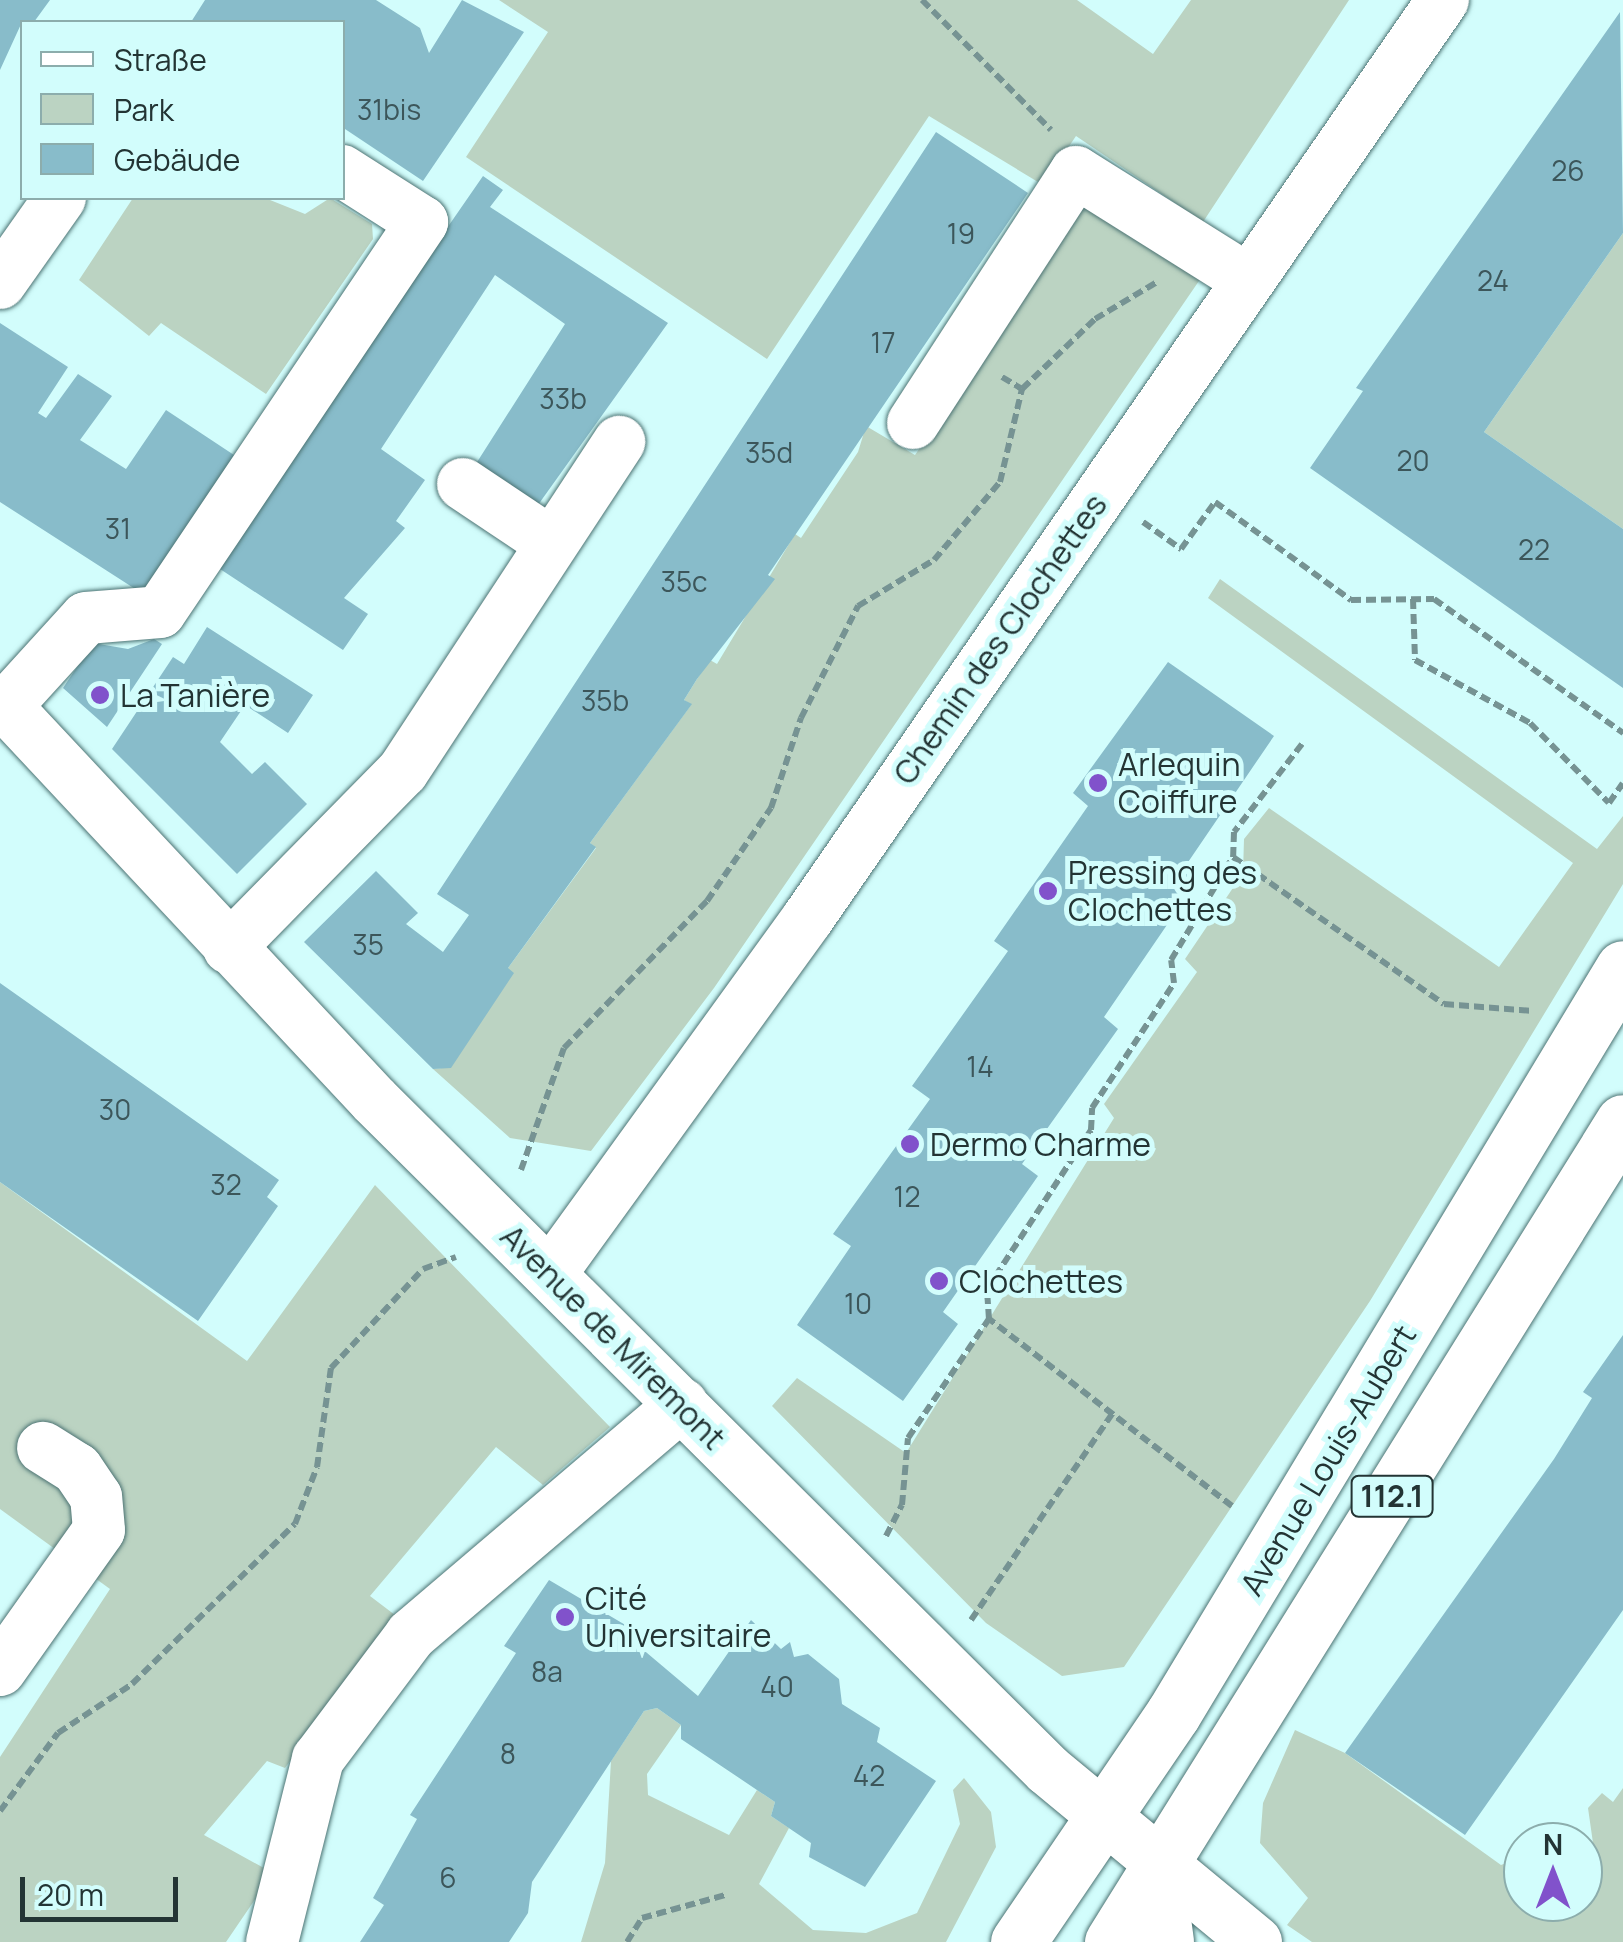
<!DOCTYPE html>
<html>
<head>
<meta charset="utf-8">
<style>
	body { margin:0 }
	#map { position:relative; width:1623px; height:1942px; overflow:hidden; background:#d2fdfc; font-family:Manrope,sans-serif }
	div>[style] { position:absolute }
	.green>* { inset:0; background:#bbd3c2 }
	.building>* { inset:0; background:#88bcca }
	.path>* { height:6px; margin-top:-3px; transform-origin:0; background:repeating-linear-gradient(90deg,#769393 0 10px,transparent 0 15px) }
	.roads { filter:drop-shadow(0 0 2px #4c7373) drop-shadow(0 0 2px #4c7373) }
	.minor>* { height:52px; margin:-26px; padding:0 26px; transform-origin:26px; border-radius:26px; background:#fff }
	.major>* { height:55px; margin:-27.5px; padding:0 27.5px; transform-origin:27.5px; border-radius:27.5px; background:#fff }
	.dots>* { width:28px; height:28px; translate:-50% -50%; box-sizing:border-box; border:5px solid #d2fdfc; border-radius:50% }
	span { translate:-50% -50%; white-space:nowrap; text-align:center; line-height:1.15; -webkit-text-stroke:10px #d2fdfc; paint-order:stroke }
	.number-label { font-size:28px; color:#3c565a }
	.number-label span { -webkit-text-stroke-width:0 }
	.shield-label span { padding:2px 8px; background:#d2fdfc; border:2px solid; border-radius:8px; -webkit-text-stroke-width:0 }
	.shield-label { font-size:30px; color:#233434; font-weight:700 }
	.street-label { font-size:32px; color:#233434 }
	.poi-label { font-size:32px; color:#233434 }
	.left { translate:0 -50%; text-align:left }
	.legend { position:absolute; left:20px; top:20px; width:325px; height:180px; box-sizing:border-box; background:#d2fdfc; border:2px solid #8cadac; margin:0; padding:12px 18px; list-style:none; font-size:30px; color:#233434 }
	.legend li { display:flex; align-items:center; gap:20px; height:50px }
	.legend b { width:50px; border:2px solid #8cadac }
	.north { position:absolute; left:1503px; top:1822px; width:100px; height:100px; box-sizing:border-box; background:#d2fdfc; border:2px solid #8cadac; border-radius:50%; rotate:0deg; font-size:28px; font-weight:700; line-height:40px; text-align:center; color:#233434 }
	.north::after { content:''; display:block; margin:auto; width:35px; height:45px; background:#8152cb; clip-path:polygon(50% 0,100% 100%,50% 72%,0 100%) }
	.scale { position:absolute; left:20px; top:1877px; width:158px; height:45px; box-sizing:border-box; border:5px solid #233434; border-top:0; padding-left:12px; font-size:30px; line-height:35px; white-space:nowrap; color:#233434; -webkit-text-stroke:8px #d2fdfc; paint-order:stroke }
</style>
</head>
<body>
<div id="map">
	<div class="green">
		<i style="clip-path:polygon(499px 0,1077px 0,1153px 54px,1191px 0,1349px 0,1203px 222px,1076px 136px,1043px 185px,929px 116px,767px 359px,466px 157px,548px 32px)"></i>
		<i style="clip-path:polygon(133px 198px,265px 198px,305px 214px,330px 198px,372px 224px,373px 239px,266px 394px,161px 323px,149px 336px,79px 280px)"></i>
		<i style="clip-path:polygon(1088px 199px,1201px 278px,714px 988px,591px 1151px,510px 1138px,433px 1069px,451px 1067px,508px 968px,596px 848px,590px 843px,691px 705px,684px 700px,697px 679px,710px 660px,717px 664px,795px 534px,801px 538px,858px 452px,866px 426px,915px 455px)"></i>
		<i style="clip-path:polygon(1623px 233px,1623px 529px,1484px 432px)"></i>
		<i style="clip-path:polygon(1220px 579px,1597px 849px,1623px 816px,1623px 884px,1370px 1301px,1124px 1667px,1062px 1676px,986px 1623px,772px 1406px,797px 1378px,906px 1453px,1114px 1118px,1104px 1104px,1197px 972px,1185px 959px,1243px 873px,1244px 839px,1269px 808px,1499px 967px,1573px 863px,1208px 598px)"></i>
		<i style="clip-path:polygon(0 1182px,247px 1361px,375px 1185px,610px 1427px,543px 1485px,496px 1447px,370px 1596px,395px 1615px,285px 1768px,267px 1761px,204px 1835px,273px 1873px,226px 1942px,0 1942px,0 1757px,110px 1589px,0 1509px)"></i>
		<i style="clip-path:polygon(657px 1708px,681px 1725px,647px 1774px,648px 1795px,729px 1835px,757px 1790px,775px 1802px,771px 1816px,789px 1828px,759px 1884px,813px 1930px,866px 1933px,917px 1913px,960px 1824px,953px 1790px,964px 1778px,991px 1812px,996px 1847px,946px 1942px,581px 1942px,605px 1863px,611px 1761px,644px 1711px)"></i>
		<i style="clip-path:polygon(1295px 1730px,1345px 1753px,1501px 1865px,1514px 1860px,1523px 1902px,1583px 1902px,1583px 1880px,1598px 1878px,1588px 1808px,1602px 1793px,1613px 1802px,1623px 1788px,1623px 1942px,1312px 1942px,1287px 1925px,1308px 1898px,1260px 1843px,1263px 1803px)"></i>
	</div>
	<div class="building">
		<i style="clip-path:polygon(0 0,50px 0,34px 22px,22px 22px,0 70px)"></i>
		<i style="clip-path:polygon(205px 0,376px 0,420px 28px,429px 53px,462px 0,524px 32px,423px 181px,342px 127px,342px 22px,191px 22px)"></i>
		<i style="clip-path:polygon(1620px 12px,1623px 233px,1484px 432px,1623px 529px,1623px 688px,1310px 468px,1363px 391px,1356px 388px)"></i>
		<i style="clip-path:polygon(936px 132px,1028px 193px,768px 575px,775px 579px,697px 679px,684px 700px,692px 704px,590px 843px,596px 847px,508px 968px,514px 973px,451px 1068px,433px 1069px,304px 942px,376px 871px,418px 913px,406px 924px,443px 952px,469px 915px,437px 894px)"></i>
		<i style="clip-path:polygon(483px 176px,503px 190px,490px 207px,668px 323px,533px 512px,472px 470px,565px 324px,495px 275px,381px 449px,425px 480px,396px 521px,405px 528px,344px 598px,368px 614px,343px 650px,214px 565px)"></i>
		<i style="clip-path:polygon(0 323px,68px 367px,38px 413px,46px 418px,78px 374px,112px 396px,80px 440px,126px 469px,166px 410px,234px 455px,143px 594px,0 502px)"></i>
		<i style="clip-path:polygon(207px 627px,313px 695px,288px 733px,245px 705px,220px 742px,252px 774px,265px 762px,307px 804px,237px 874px,112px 749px,173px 657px,184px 664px)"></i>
		<i style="clip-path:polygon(154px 639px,162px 644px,107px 727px,63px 688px,93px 643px,128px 649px)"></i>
		<i style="clip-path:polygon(1168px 662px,1274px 736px,1182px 871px,1197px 881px,1104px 1017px,1118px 1029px,1022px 1164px,1038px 1176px,943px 1312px,958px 1324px,903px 1401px,797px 1325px,851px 1246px,833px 1234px,930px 1099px,912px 1086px,1008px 951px,994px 941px,1088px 806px,1073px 793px)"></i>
		<i style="clip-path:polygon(0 983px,279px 1180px,267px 1197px,278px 1206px,198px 1321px,0 1182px)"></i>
		<i style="clip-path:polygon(1623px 1335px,1623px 1610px,1465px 1835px,1345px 1753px,1554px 1459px,1592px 1398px,1583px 1392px)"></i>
		<i style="clip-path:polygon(549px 1580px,639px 1633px,634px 1642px,698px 1696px,751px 1620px,781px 1649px,790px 1642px,794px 1657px,808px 1654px,839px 1679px,842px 1704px,880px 1728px,877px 1742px,936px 1781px,865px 1887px,809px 1857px,811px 1843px,771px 1816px,775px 1802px,681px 1739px,681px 1725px,657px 1708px,644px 1711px,532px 1882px,528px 1913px,509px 1942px,360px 1942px,384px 1905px,373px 1898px,417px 1819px,410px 1815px,516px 1653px,504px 1646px)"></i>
	</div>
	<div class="path">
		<i style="left:922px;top:0;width:183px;rotate:45.2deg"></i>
		<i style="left:1002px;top:377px;width:23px;rotate:31deg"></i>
		<i style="left:1143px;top:522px;width:47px;rotate:35.4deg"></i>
		<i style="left:1181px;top:549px;width:58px;rotate:-54.1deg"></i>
		<i style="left:1215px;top:502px;width:168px;rotate:35.8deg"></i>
		<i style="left:1351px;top:600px;width:83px;rotate:-0.7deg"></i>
		<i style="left:1434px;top:599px;width:232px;rotate:35.3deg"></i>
		<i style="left:1413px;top:599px;width:61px;rotate:88.1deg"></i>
		<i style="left:1415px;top:660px;width:131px;rotate:28.7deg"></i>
		<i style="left:1530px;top:723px;width:112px;rotate:45.4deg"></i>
		<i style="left:1609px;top:803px;width:24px;rotate:-55deg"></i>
		<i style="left:1302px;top:744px;width:111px;rotate:127.7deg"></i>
		<i style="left:1234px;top:832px;width:25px;rotate:92deg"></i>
		<i style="left:1233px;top:857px;width:257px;rotate:34.9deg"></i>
		<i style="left:1444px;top:1004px;width:89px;rotate:4.5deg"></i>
		<i style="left:521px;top:1170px;width:129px;rotate:-70.6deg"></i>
		<i style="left:564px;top:1048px;width:205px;rotate:-45.8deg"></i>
		<i style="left:707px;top:901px;width:113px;rotate:-55.5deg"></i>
		<i style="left:771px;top:808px;width:95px;rotate:-71.6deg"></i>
		<i style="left:801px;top:718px;width:126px;rotate:-63deg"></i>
		<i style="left:858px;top:606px;width:89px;rotate:-31.2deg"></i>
		<i style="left:934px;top:560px;width:102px;rotate:-49.8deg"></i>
		<i style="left:1000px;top:482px;width:96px;rotate:-76.7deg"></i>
		<i style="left:1022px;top:389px;width:101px;rotate:-43.8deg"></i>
		<i style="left:1095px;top:319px;width:72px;rotate:-30.8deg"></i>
		<i style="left:1232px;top:1506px;width:307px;rotate:-142.4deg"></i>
		<i style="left:989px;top:1319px;width:30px;rotate:-94deg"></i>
		<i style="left:987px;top:1289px;width:190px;rotate:-56.8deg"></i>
		<i style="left:1091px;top:1130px;width:22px;rotate:-87deg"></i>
		<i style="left:1092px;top:1108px;width:149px;rotate:-56.7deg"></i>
		<i style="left:1174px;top:983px;width:23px;rotate:-97deg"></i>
		<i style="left:1171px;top:960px;width:120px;rotate:-59deg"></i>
		<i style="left:886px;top:1536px;width:35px;rotate:-63deg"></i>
		<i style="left:902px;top:1505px;width:67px;rotate:-84.9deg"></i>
		<i style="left:908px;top:1438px;width:144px;rotate:-55.8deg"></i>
		<i style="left:971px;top:1620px;width:251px;rotate:-55.6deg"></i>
		<i style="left:0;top:1811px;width:97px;rotate:-53.4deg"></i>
		<i style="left:58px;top:1733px;width:89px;rotate:-33.5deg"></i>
		<i style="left:132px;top:1684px;width:228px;rotate:-44.5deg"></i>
		<i style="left:295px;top:1524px;width:61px;rotate:-68.9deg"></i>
		<i style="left:317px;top:1467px;width:100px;rotate:-82deg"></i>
		<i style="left:331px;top:1368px;width:135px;rotate:-47.1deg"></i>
		<i style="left:423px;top:1269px;width:35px;rotate:-20deg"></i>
		<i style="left:627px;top:1942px;width:28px;rotate:-58deg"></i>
		<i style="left:642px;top:1918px;width:86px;rotate:-15.5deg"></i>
	</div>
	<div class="roads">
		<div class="minor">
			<i style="left:0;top:283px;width:104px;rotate:-54.8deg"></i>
			<i style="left:913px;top:423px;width:299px;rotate:-57deg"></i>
			<i style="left:1076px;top:172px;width:203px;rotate:32.1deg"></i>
			<i style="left:463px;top:484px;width:106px;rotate:33.8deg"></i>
			<i style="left:0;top:700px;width:548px;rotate:46.92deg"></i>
			<i style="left:374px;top:1100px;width:950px;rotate:44.83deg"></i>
			<i style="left:1048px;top:1770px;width:270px;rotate:39.6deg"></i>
			<i style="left:5px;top:707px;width:120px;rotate:-47.7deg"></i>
			<i style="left:86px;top:618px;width:74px;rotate:-4.6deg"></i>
			<i style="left:160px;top:612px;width:470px;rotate:-56.1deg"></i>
			<i style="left:422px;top:222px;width:95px;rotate:-147.5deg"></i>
			<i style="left:229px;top:948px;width:248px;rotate:-45.5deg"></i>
			<i style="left:403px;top:771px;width:394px;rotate:-56.7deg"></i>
			<i style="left:551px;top:1273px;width:438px;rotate:-54.1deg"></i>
			<i style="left:808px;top:918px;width:1116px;rotate:-55.33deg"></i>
			<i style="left:0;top:1670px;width:171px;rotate:-54.7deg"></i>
			<i style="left:99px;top:1530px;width:33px;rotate:-95deg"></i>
			<i style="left:96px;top:1497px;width:34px;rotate:-124deg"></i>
			<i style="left:77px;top:1469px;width:40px;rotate:-148deg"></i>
			<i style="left:1158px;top:1868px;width:75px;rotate:82.3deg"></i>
			<i style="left:272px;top:1942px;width:189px;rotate:-75.9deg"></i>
			<i style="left:318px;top:1759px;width:155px;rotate:-53.1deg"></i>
			<i style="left:411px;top:1635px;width:356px;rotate:-40.4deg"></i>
		</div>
		<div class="major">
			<i style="left:1018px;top:1942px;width:276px;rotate:-55.8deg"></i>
			<i style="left:1173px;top:1714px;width:871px;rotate:-58.9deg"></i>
			<i style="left:1112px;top:1942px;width:966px;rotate:-58.07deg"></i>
		</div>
	</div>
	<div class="dots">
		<i style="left:100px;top:695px;background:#8152cb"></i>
		<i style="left:1098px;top:783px;background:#8152cb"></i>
		<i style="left:1048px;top:891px;background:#8152cb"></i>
		<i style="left:910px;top:1144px;background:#8152cb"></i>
		<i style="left:939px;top:1281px;background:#8152cb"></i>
		<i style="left:565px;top:1617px;background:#8152cb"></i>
	</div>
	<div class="number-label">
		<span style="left:389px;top:109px">31bis</span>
		<span style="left:1568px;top:170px">26</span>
		<span style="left:961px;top:233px">19</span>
		<span style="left:1493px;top:280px">24</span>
		<span style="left:883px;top:342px">17</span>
		<span style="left:563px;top:398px">33b</span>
		<span style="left:769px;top:452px">35d</span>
		<span style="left:1413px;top:460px">20</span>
		<span style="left:118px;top:528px">31</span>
		<span style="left:1534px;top:549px">22</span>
		<span style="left:684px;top:581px">35c</span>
		<span style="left:605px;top:700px">35b</span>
		<span style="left:368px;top:944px">35</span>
		<span style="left:980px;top:1066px">14</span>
		<span style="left:115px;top:1109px">30</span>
		<span style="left:226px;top:1184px">32</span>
		<span style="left:907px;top:1196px">12</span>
		<span style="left:858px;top:1303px">10</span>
		<span style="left:547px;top:1671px">8a</span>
		<span style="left:777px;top:1686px">40</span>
		<span style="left:508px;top:1753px">8</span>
		<span style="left:869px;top:1775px">42</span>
		<span style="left:448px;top:1877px">6</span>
	</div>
	<div class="shield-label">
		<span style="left:1392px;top:1496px">112.1</span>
	</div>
	<div class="street-label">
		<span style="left:1000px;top:639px;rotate:-55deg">Chemin des Clochettes</span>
		<span style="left:613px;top:1337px;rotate:45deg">Avenue de Miremont</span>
		<span style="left:1328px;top:1460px;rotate:-59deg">Avenue Louis-Aubert</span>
	</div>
	<div class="poi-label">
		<span class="left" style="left:120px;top:695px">La Tanière</span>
		<span class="left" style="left:1118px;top:783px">Arlequin<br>Coiffure</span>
		<span class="left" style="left:1068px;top:891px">Pressing des<br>Clochettes</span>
		<span class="left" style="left:930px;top:1144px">Dermo Charme</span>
		<span class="left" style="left:959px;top:1281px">Clochettes</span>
		<span class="left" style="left:585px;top:1617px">Cité<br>Universitaire</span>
	</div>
	<ul class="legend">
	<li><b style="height:12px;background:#fff"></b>Straße</li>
	<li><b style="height:28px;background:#bbd3c2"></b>Park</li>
	<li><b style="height:28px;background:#88bcca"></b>Gebäude</li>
	</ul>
	<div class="north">N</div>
	<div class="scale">20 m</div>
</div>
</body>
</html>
